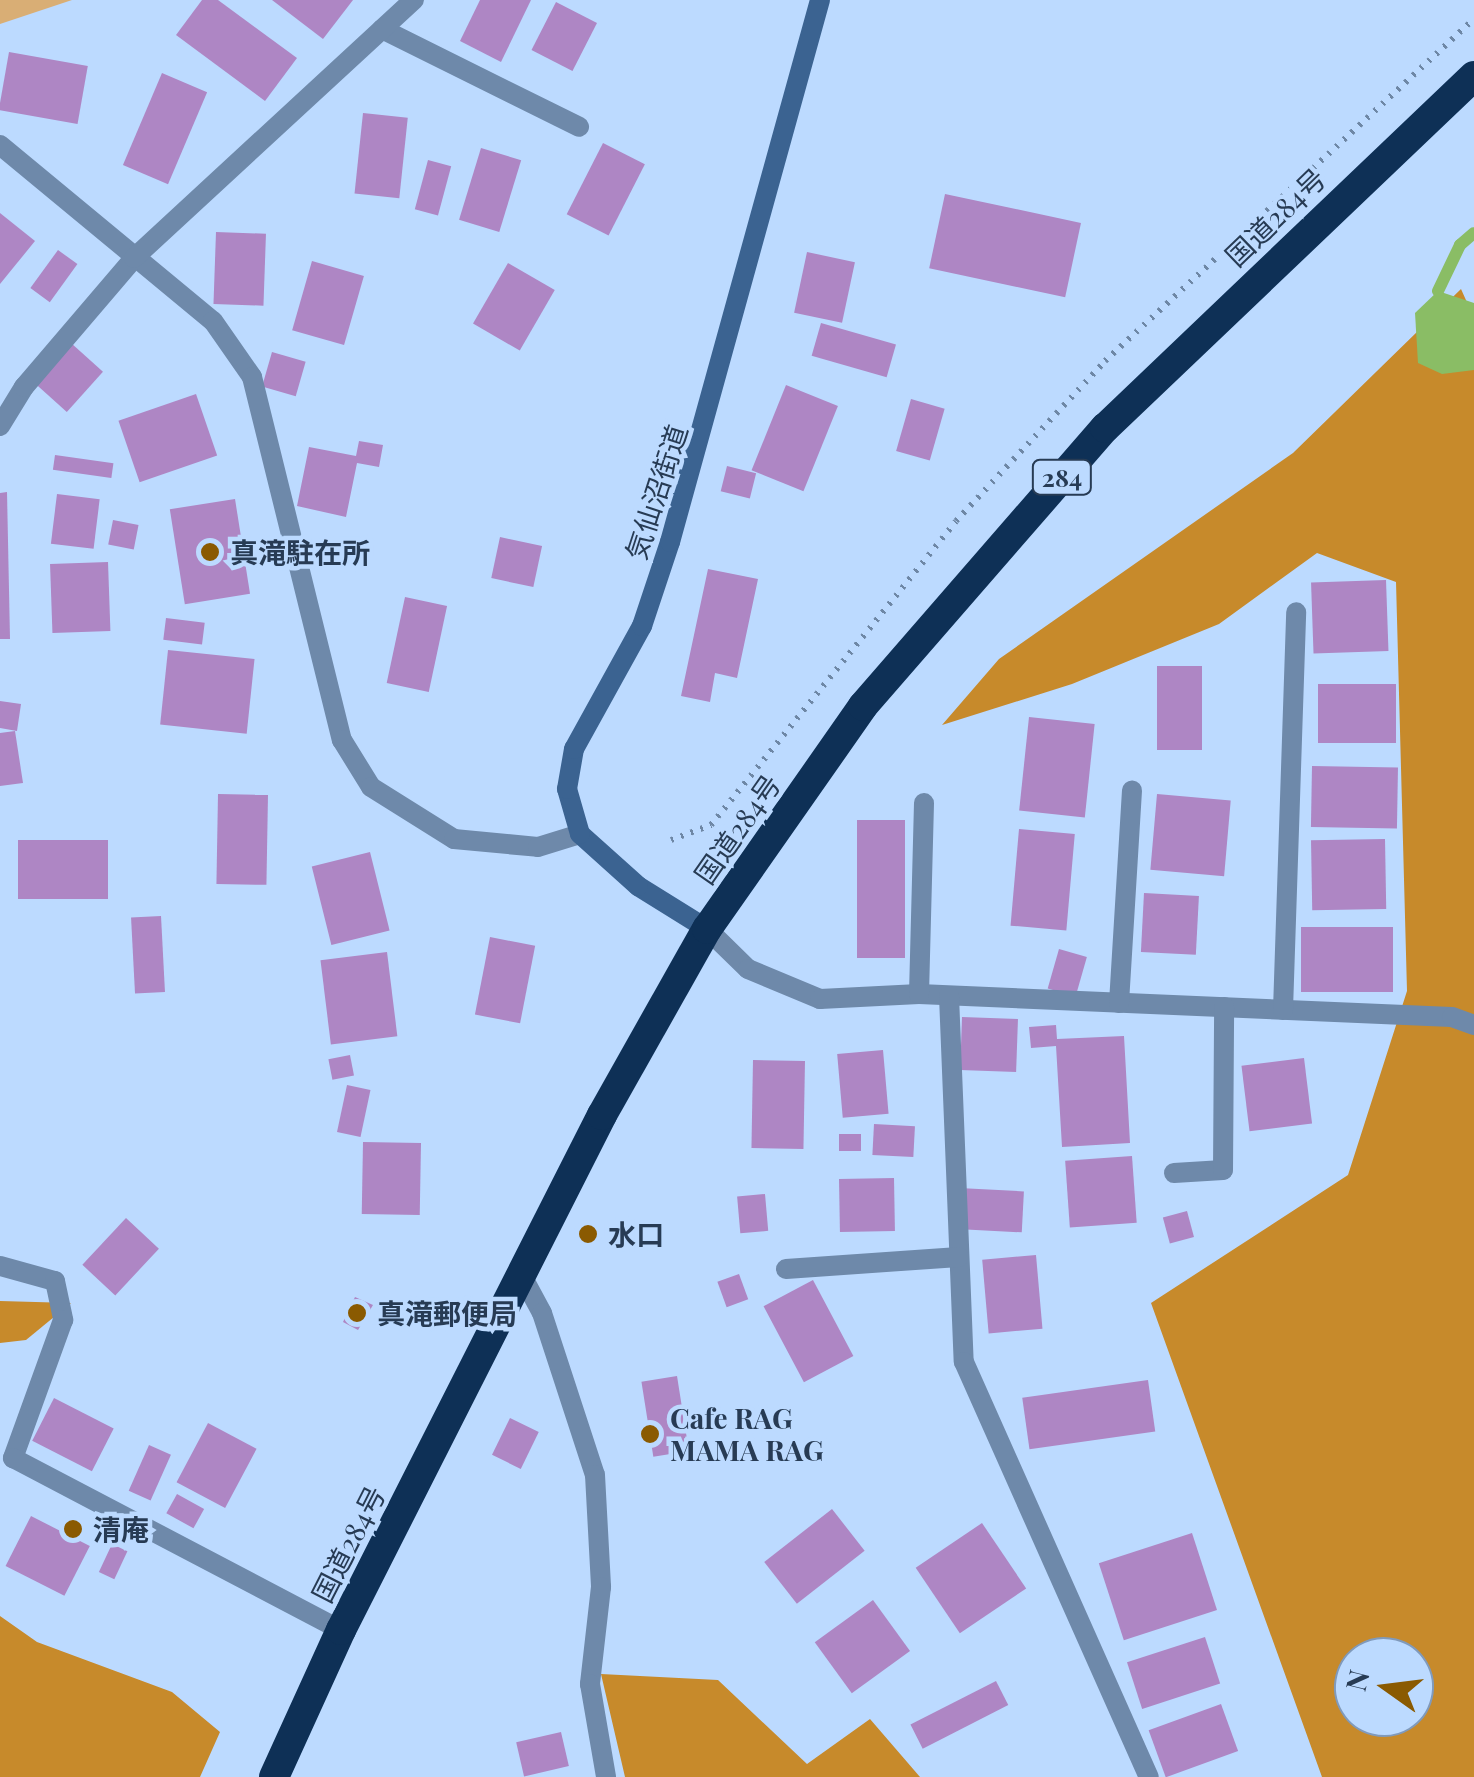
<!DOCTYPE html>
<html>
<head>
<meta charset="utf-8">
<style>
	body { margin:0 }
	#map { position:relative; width:1474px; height:1777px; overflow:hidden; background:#bcdaff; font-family:"Playfair Display","Noto Sans JP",serif }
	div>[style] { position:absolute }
	.green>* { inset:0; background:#d9ae75 }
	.forest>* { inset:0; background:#c78a2b }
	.water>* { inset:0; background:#8abd65 }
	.stream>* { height:12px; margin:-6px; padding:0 6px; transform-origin:6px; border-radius:6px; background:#8abd65 }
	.building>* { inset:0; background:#ae86c4; transform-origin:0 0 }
	.path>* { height:6px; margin-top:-3px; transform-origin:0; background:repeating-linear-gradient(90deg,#6e87a5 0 2.5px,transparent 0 10.5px) }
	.street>* { height:20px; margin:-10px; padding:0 10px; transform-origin:10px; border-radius:10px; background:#6e89aa }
	.secondary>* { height:20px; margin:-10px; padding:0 10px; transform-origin:10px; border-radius:10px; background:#3b6391 }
	.highway>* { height:30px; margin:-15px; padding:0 15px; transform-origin:15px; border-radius:15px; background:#0e3056 }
	.dots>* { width:28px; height:28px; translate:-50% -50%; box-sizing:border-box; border:5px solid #bcdaff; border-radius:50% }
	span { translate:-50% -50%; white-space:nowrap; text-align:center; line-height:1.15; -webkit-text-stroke:9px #bcdaff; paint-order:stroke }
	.shield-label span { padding:2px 8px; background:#bcdaff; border:2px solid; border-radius:8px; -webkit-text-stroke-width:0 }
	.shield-label { font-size:25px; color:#273b54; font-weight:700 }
	.street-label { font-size:28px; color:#273b54 }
	.poi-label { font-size:28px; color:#273b54; font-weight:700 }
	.left { translate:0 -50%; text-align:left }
	.north { position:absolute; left:1334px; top:1637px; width:100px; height:100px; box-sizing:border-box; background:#bcdaff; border:2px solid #809abb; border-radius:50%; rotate:284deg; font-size:28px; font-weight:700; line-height:40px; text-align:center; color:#273b54 }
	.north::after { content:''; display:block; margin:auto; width:35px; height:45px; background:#8a5a01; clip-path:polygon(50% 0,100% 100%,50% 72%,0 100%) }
</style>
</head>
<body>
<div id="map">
	<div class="green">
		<i style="clip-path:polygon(0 0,72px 0,0 24px)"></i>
	</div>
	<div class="forest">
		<i style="clip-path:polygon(evenodd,1461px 289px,1474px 318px,1474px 1777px,1322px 1777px,1151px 1303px,1348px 1175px,1407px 991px,1396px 582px,1317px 553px,1219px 624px,1072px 684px,942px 725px,999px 659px,1293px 453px,1461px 289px,1354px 1657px,1414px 1657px,1414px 1717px,1354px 1717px,1354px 1657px)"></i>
		<i style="clip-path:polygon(0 1301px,71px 1303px,26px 1340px,0 1343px)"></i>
		<i style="clip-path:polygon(0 1616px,37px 1642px,172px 1692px,220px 1732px,200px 1777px,0 1777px)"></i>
		<i style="clip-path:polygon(601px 1674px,718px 1680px,807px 1764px,870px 1719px,920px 1777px,625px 1777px)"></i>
	</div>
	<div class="water">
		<i style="clip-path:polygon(1438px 291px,1474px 303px,1474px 370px,1442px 374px,1418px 363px,1415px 313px)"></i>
	</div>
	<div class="stream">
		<i style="left:1438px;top:291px;width:51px;rotate:-64.4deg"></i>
		<i style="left:1460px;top:245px;width:18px;rotate:-41deg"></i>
	</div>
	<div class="building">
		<i style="clip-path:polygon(202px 0,218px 0,297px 58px,265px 101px,176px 35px)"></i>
		<i style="clip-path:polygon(272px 0,353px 0,323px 39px)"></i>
		<i style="clip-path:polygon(480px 0,531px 0,501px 62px,460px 41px)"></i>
		<i style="left:556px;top:2px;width:46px;height:54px;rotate:27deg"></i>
		<i style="left:9px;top:52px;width:80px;height:59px;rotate:10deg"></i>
		<i style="left:162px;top:73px;width:49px;height:100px;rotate:23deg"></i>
		<i style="left:363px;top:113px;width:45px;height:81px;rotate:6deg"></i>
		<i style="left:603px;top:143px;width:47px;height:80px;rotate:27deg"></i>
		<i style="left:481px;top:148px;width:42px;height:75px;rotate:17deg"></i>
		<i style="left:428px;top:160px;width:24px;height:51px;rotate:15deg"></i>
		<i style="left:945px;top:194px;width:139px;height:76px;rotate:12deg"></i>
		<i style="clip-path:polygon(0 213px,35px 241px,0 284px)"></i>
		<i style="left:216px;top:232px;width:50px;height:72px;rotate:2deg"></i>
		<i style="left:58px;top:250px;width:24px;height:47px;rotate:36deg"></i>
		<i style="left:807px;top:252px;width:49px;height:62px;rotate:12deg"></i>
		<i style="left:312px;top:261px;width:54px;height:72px;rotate:16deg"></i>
		<i style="left:508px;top:263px;width:54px;height:70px;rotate:30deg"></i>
		<i style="left:821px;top:323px;width:78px;height:34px;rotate:16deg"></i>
		<i style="left:71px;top:343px;width:43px;height:54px;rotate:42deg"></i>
		<i style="left:272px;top:352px;width:35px;height:36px;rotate:16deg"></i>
		<i style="left:786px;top:385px;width:56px;height:92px;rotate:22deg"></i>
		<i style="left:196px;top:394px;width:65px;height:82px;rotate:71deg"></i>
		<i style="left:911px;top:399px;width:35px;height:54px;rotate:16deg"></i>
		<i style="clip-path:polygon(359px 441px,383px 445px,379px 467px,357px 463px,346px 517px,297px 506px,309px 447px,356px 456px)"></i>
		<i style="left:55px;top:455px;width:59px;height:15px;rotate:8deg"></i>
		<i style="left:727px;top:466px;width:30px;height:26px;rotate:14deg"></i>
		<i style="clip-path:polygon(7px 492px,10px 639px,0 639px,0 493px)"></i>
		<i style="left:57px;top:494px;width:43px;height:50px;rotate:7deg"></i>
		<i style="left:235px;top:499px;width:96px;height:66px;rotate:81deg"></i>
		<i style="left:113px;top:520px;width:26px;height:25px;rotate:11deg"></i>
		<i style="left:500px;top:537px;width:43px;height:42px;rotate:12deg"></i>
		<i style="left:108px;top:562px;width:69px;height:58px;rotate:88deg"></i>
		<i style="clip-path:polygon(708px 569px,758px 579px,737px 678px,715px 673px,710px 702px,681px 696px)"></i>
		<i style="left:1386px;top:580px;width:71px;height:75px;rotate:88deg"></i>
		<i style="left:405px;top:597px;width:43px;height:88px;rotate:12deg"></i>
		<i style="left:166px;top:618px;width:39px;height:22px;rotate:7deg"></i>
		<i style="left:168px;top:650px;width:87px;height:75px;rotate:6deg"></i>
		<i style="left:1157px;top:666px;width:45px;height:84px"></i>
		<i style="left:1396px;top:684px;width:59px;height:78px;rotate:90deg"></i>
		<i style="clip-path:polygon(0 701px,21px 704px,17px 731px,0 728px)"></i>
		<i style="left:1029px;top:717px;width:66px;height:94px;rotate:6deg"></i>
		<i style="clip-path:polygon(15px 731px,23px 783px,0 786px,0 733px)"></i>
		<i style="left:1312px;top:766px;width:86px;height:61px;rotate:1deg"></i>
		<i style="left:218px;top:794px;width:50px;height:90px;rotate:1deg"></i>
		<i style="left:1157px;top:794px;width:74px;height:76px;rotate:5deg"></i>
		<i style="left:857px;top:820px;width:48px;height:138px"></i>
		<i style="left:1019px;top:829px;width:56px;height:97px;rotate:5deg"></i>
		<i style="left:1385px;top:839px;width:70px;height:74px;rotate:89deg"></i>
		<i style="left:108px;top:840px;width:59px;height:90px;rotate:90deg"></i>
		<i style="left:370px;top:852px;width:81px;height:60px;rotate:76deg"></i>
		<i style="left:1144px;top:893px;width:55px;height:59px;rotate:3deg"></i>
		<i style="left:161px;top:916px;width:76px;height:30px;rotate:87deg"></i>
		<i style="left:1301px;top:927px;width:92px;height:65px"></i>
		<i style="left:490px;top:937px;width:46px;height:79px;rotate:11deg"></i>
		<i style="left:1059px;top:949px;width:29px;height:41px;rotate:16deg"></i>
		<i style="left:387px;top:952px;width:85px;height:67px;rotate:83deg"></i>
		<i style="left:962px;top:1017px;width:56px;height:53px;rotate:2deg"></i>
		<i style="clip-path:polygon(1056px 1025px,1057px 1039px,1124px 1036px,1130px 1143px,1062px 1147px,1056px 1046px,1031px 1048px,1029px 1027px)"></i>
		<i style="left:883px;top:1050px;width:64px;height:46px;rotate:85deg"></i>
		<i style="left:350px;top:1055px;width:21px;height:22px;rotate:79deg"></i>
		<i style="left:1304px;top:1058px;width:66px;height:63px;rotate:83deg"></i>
		<i style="left:753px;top:1060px;width:52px;height:88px;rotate:1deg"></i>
		<i style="left:347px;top:1085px;width:24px;height:48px;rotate:12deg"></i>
		<i style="left:874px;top:1124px;width:41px;height:31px;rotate:3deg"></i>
		<i style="left:839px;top:1134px;width:22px;height:17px"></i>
		<i style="left:363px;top:1142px;width:58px;height:72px;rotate:1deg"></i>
		<i style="left:1132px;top:1156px;width:67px;height:67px;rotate:86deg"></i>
		<i style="left:894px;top:1178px;width:53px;height:55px;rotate:89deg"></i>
		<i style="left:959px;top:1188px;width:65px;height:41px;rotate:3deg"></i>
		<i style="left:765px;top:1194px;width:37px;height:28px;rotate:85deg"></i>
		<i style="left:1187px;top:1211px;width:27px;height:25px;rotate:75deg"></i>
		<i style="left:126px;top:1218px;width:45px;height:64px;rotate:43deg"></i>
		<i style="left:1036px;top:1255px;width:74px;height:54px;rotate:85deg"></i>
		<i style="left:739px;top:1274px;width:27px;height:23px;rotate:70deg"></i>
		<i style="left:813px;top:1280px;width:86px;height:56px;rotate:62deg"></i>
		<i style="clip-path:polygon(355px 1297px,373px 1305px,358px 1330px,343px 1322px)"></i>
		<i style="left:677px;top:1376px;width:76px;height:36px;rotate:81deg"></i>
		<i style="left:1148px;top:1380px;width:52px;height:127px;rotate:82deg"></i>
		<i style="left:54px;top:1398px;width:67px;height:48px;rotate:27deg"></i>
		<i style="left:510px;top:1418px;width:32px;height:41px;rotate:26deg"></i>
		<i style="left:208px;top:1423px;width:55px;height:67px;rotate:28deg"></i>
		<i style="left:149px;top:1445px;width:24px;height:50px;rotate:24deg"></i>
		<i style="left:177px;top:1494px;width:31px;height:22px;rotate:29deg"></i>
		<i style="left:832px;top:1509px;width:53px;height:86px;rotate:52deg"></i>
		<i style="left:31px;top:1516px;width:66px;height:56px;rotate:27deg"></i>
		<i style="left:982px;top:1523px;width:79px;height:80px;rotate:56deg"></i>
		<i style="left:1192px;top:1533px;width:81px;height:98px;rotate:72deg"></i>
		<i style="left:112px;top:1544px;width:17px;height:31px;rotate:25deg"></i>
		<i style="left:873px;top:1600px;width:63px;height:72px;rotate:54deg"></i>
		<i style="left:1205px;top:1637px;width:49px;height:82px;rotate:72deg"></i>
		<i style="left:996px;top:1681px;width:27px;height:96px;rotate:63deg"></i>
		<i style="left:1221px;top:1704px;width:50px;height:77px;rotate:70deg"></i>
		<i style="left:561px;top:1732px;width:35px;height:46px;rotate:77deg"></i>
	</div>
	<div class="path">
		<i style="left:671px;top:840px;width:43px;rotate:-20.6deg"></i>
		<i style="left:711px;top:825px;width:390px;rotate:-51.1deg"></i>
		<i style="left:956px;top:521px;width:219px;rotate:-47deg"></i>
		<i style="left:1105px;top:361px;width:503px;rotate:-42.83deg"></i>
	</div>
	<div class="street">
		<i style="left:382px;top:29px;width:220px;rotate:26.4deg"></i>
		<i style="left:0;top:145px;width:276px;rotate:39.6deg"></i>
		<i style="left:213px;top:321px;width:68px;rotate:55.1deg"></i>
		<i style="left:252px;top:377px;width:374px;rotate:76.1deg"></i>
		<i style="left:342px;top:740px;width:55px;rotate:58.3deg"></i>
		<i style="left:371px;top:787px;width:98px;rotate:32.1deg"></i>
		<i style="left:454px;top:839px;width:84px;rotate:5.4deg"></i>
		<i style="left:538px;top:847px;width:44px;rotate:-17.2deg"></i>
		<i style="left:0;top:426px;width:46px;rotate:-58.4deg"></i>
		<i style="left:24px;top:387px;width:170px;rotate:-49.5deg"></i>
		<i style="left:134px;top:258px;width:381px;rotate:-42.7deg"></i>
		<i style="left:707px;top:929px;width:57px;rotate:44.3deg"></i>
		<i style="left:748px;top:969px;width:78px;rotate:22.6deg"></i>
		<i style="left:820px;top:999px;width:99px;rotate:-2.9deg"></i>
		<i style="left:919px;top:994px;width:533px;rotate:2.47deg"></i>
		<i style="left:1452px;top:1017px;width:23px;rotate:20deg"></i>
		<i style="left:919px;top:994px;width:191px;rotate:-88.5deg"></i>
		<i style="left:949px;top:996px;width:366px;rotate:87.7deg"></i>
		<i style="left:964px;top:1362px;width:454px;rotate:66deg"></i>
		<i style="left:1119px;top:1003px;width:213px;rotate:-86.5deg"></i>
		<i style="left:1283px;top:1010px;width:398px;rotate:-88.1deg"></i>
		<i style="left:1174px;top:1173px;width:49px;rotate:-3.5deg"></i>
		<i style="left:1223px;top:1170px;width:163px;rotate:-89.6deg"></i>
		<i style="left:0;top:1266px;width:57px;rotate:15.3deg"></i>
		<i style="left:55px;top:1281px;width:40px;rotate:78deg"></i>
		<i style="left:63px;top:1320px;width:147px;rotate:109.9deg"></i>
		<i style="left:13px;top:1458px;width:370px;rotate:27.7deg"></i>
		<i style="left:786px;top:1269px;width:173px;rotate:-4deg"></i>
		<i style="left:521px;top:1274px;width:44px;rotate:61.7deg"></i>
		<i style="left:542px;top:1313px;width:170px;rotate:71.9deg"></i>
		<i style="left:595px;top:1475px;width:112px;rotate:86.9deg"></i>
		<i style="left:601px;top:1587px;width:98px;rotate:96.5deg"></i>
		<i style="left:590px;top:1684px;width:94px;rotate:80.2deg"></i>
	</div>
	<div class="secondary">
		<i style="left:707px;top:929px;width:81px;rotate:-148.1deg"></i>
		<i style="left:638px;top:886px;width:78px;rotate:-138.1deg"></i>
		<i style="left:580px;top:834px;width:47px;rotate:-106.1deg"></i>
		<i style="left:567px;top:789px;width:41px;rotate:-80.1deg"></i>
		<i style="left:574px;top:749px;width:141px;rotate:-61.1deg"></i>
		<i style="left:642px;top:626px;width:89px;rotate:-71.6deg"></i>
		<i style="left:670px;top:542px;width:562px;rotate:-74.53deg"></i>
	</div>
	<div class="highway">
		<i style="left:274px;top:1777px;width:162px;rotate:-65.5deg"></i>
		<i style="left:341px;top:1630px;width:577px;rotate:-63.12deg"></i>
		<i style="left:602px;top:1115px;width:214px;rotate:-60.6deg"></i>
		<i style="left:707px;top:929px;width:272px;rotate:-55deg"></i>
		<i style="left:863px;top:706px;width:369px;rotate:-49deg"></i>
		<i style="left:1105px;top:428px;width:510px;rotate:-43.65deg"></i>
	</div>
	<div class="dots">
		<i style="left:210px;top:552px;background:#8a5a01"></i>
		<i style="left:588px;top:1234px;background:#8a5a01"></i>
		<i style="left:357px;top:1313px;background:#8a5a01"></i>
		<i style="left:650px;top:1434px;background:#8a5a01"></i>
		<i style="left:73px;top:1529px;background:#8a5a01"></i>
	</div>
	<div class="shield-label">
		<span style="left:1062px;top:477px">284</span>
	</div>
	<div class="street-label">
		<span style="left:1275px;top:217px;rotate:-44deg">国道284号</span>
		<span style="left:656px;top:492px;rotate:-72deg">気仙沼街道</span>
		<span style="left:737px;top:829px;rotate:-55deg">国道284号</span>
		<span style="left:348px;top:1544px;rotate:-63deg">国道284号</span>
	</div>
	<div class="poi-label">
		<span class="left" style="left:230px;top:552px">真滝駐在所</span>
		<span class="left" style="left:608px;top:1234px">水口</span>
		<span class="left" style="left:377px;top:1313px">真滝郵便局</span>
		<span class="left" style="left:670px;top:1434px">Cafe RAG<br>MAMA RAG</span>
		<span class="left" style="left:93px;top:1529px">清庵</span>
	</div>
	<div class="north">N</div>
</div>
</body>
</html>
